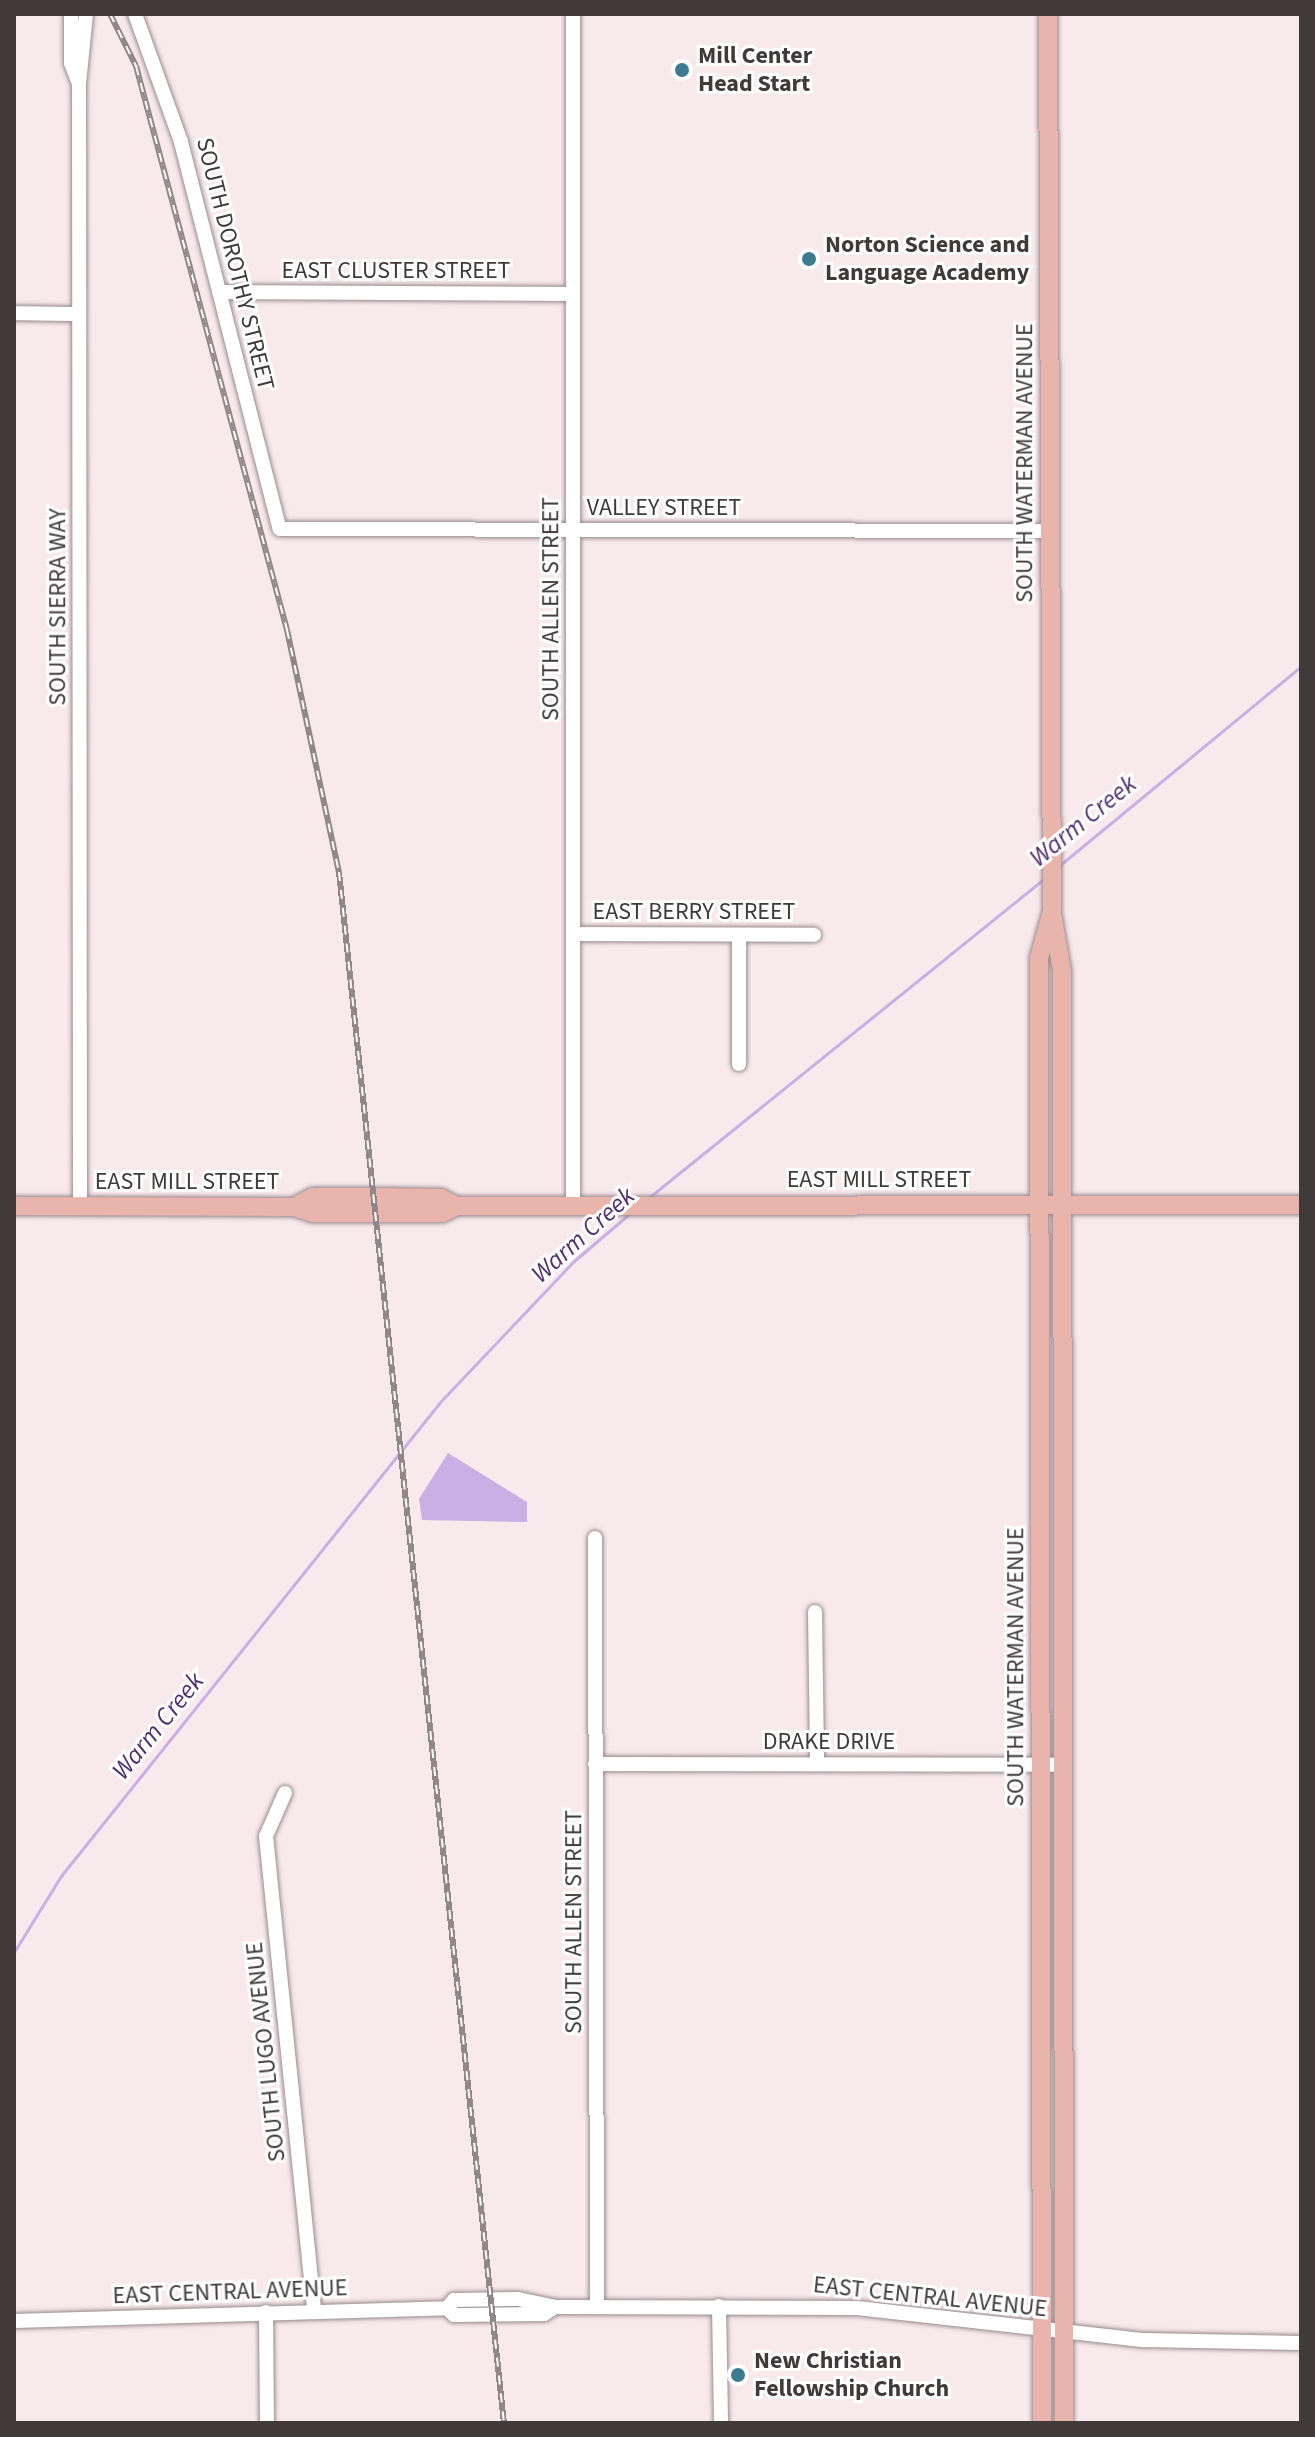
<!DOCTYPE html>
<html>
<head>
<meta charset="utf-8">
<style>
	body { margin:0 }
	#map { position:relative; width:1315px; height:2437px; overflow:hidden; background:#f8e9ed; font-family:"Source Sans 3",sans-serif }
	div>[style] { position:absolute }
	.water>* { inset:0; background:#c8b0e4 }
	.stream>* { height:3px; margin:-1.5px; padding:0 1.5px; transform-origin:1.5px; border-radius:1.5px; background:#c8b0e4 }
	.roads { filter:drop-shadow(0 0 2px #998b8e) drop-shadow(0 0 2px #998b8e) }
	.minor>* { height:14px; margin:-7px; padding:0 7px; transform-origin:7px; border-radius:7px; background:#fff }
	.major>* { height:18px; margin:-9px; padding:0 9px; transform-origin:9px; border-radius:9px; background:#e8b4ac }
	.rail>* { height:6px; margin-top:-3px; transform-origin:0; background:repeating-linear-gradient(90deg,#fff 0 9px,#91878a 0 18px); box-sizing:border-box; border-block:2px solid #91878a }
	.dots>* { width:22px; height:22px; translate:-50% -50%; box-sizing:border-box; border:4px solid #fff; border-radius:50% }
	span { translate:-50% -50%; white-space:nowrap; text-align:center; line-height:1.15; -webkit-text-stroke:6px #fff; paint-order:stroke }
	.poi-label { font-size:24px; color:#403a3b; font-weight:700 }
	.left { translate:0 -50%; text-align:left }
	.street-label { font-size:24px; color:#403a3b }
	.water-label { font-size:26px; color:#523170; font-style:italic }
	.frame { position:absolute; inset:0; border:16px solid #403a3b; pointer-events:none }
</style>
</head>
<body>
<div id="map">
	<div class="water">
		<i style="clip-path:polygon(448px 1453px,527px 1502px,527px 1522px,422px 1520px,419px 1499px)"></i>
	</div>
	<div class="stream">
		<i style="left:1060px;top:865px;width:313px;rotate:-39.5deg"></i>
		<i style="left:647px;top:1199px;width:511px;rotate:-38.89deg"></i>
		<i style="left:14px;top:1952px;width:89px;rotate:-58.3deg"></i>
		<i style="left:61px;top:1876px;width:608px;rotate:-51.34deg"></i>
		<i style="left:441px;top:1401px;width:193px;rotate:-46.5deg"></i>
		<i style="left:574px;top:1261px;width:72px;rotate:-40.5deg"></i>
	</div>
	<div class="roads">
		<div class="minor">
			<i style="left:71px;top:14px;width:49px;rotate:90deg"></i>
			<i style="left:71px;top:63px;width:22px;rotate:69deg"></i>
			<i style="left:135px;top:14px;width:136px;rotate:70.2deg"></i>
			<i style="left:181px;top:142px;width:399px;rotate:75.7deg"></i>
			<i style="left:280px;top:529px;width:769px;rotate:0.15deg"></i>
			<i style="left:219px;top:292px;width:354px;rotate:0.3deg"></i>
			<i style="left:14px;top:313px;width:65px;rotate:0.9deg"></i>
			<i style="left:573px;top:934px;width:241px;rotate:0.2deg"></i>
			<i style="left:739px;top:935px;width:129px;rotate:90deg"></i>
			<i style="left:573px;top:1205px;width:1191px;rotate:-90deg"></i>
			<i style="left:80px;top:1206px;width:1122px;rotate:-90.05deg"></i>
			<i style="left:79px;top:84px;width:70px;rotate:-84.3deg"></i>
			<i style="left:595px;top:1538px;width:768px;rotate:89.85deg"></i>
			<i style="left:815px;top:1612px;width:151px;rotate:89.2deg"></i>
			<i style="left:595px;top:1764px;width:469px;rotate:0.1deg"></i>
			<i style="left:285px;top:1793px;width:47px;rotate:113.8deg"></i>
			<i style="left:266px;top:1836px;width:476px;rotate:84.2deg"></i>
			<i style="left:719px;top:2306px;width:117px;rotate:89deg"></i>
			<i style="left:447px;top:2308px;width:11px;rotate:-49deg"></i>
			<i style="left:454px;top:2300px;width:64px;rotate:-0.9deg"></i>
			<i style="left:518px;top:2299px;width:38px;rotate:12deg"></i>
			<i style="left:555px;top:2307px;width:302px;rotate:0.2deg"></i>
			<i style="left:857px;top:2308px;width:289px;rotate:6.4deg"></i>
			<i style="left:1144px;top:2340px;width:157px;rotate:1.1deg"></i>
			<i style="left:266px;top:2312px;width:111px;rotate:89.5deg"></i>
			<i style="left:14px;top:2321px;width:433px;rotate:-1.7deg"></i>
			<i style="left:447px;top:2308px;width:10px;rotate:45deg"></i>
			<i style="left:454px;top:2315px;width:90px;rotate:-0.6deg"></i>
			<i style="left:544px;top:2314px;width:13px;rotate:-32deg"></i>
		</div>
		<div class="major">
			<i style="left:1048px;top:14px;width:899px;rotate:89.75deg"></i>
			<i style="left:1052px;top:913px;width:59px;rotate:80.2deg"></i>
			<i style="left:1062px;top:971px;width:1452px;rotate:89.92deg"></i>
			<i style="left:14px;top:1206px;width:280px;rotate:0.2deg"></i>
			<i style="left:294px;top:1207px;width:20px;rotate:18deg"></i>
			<i style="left:313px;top:1213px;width:129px"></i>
			<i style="left:442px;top:1213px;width:17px;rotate:-25deg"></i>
			<i style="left:294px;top:1207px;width:21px;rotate:-28deg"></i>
			<i style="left:313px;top:1197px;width:60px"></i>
			<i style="left:373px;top:1197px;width:68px;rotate:0.8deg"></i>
			<i style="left:441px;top:1198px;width:18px;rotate:27deg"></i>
			<i style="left:457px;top:1206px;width:844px;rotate:-0.07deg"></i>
			<i style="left:1042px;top:2423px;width:1465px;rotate:-90.12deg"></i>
			<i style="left:1039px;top:958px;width:45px;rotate:-74.4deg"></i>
		</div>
	</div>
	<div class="rail">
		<i style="left:110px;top:14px;width:58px;rotate:63.4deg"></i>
		<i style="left:136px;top:66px;width:584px;rotate:75.01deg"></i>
		<i style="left:287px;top:630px;width:248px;rotate:77.9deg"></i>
		<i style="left:339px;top:872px;width:1560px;rotate:83.93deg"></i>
	</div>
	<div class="dots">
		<i style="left:682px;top:70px;background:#3d7b91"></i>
		<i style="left:809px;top:259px;background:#3d7b91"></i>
		<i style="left:738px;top:2375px;background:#3d7b91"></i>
	</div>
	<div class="poi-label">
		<span class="left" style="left:698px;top:70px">Mill Center<br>Head Start</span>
		<span class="left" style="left:825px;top:259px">Norton Science and<br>Language Academy</span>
		<span class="left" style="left:754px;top:2375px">New Christian<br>Fellowship Church</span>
	</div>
	<div class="street-label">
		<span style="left:235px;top:264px;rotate:76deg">SOUTH DOROTHY STREET</span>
		<span style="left:396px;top:271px">EAST CLUSTER STREET</span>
		<span style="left:1025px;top:463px;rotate:-90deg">SOUTH WATERMAN AVENUE</span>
		<span style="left:664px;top:508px">VALLEY STREET</span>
		<span style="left:58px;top:607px;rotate:-90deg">SOUTH SIERRA WAY</span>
		<span style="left:551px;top:609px;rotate:-90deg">SOUTH ALLEN STREET</span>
		<span style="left:694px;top:912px">EAST BERRY STREET</span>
		<span style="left:879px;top:1180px">EAST MILL STREET</span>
		<span style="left:187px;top:1182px">EAST MILL STREET</span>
		<span style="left:1016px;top:1667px;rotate:-90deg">SOUTH WATERMAN AVENUE</span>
		<span style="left:829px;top:1742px">DRAKE DRIVE</span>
		<span style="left:574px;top:1922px;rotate:-90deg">SOUTH ALLEN STREET</span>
		<span style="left:266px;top:2052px;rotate:-96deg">SOUTH LUGO AVENUE</span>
		<span style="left:230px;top:2292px;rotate:-2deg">EAST CENTRAL AVENUE</span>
		<span style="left:930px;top:2297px;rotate:6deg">EAST CENTRAL AVENUE</span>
	</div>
	<div class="water-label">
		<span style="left:1083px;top:821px;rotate:-39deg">Warm Creek</span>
		<span style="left:583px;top:1235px;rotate:-42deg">Warm Creek</span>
		<span style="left:158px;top:1726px;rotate:-51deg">Warm Creek</span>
	</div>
	<div class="frame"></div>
</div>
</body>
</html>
